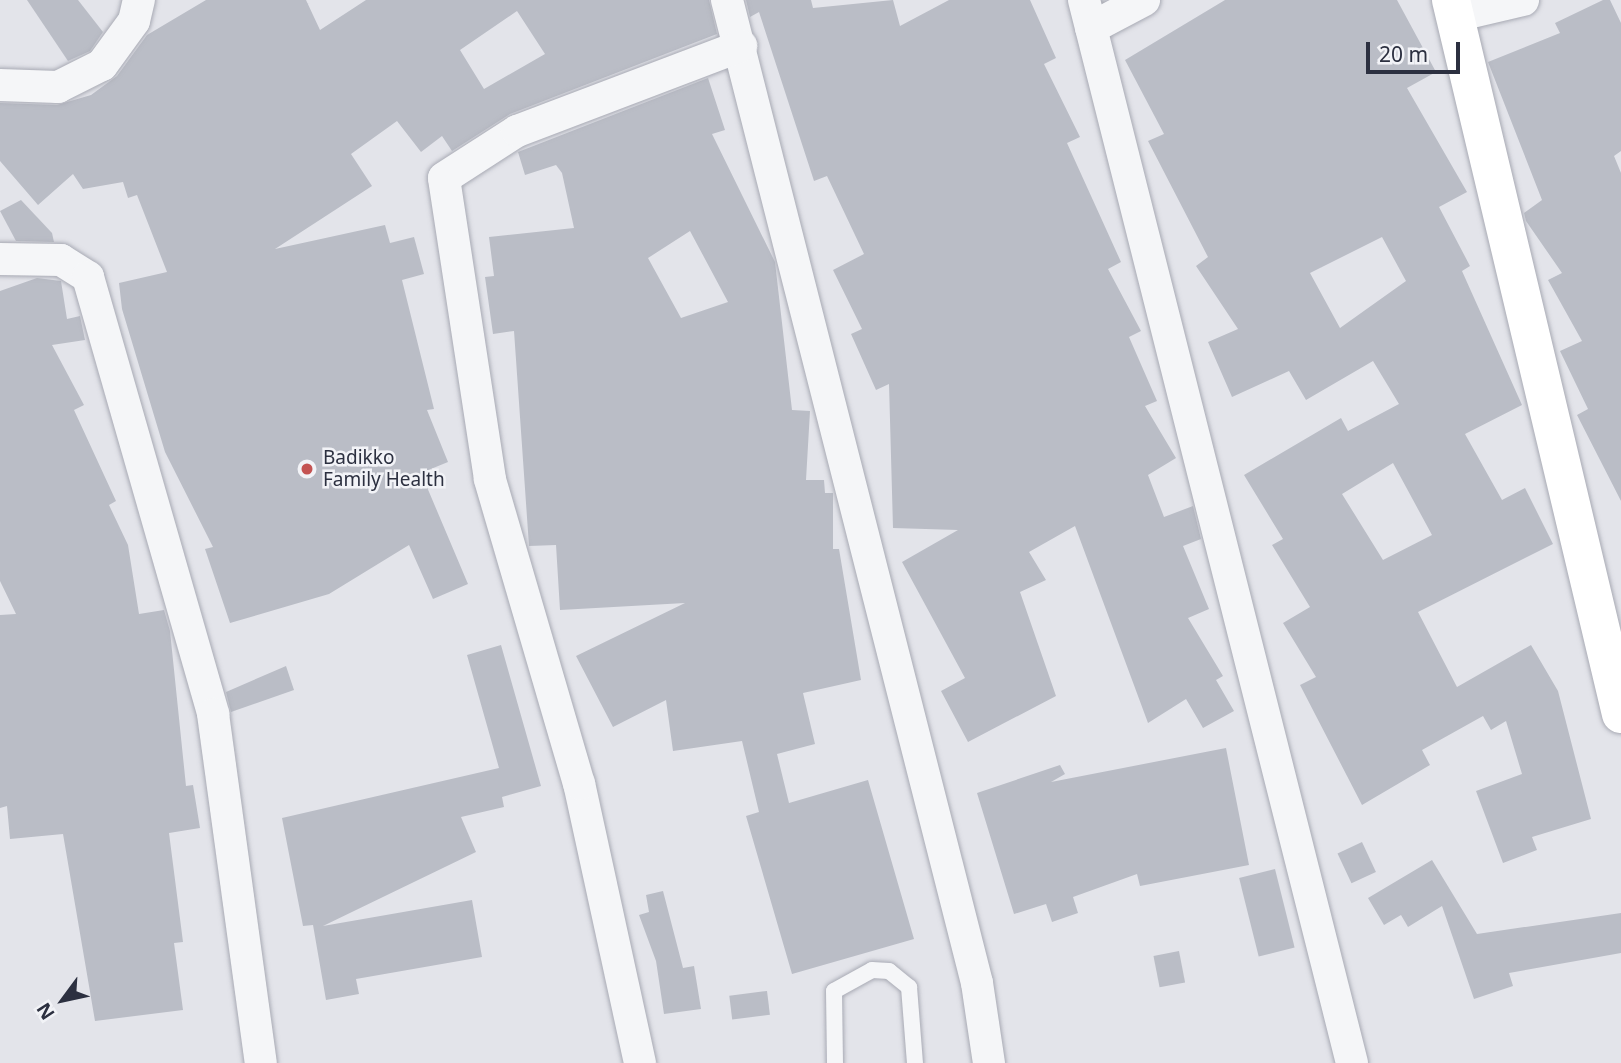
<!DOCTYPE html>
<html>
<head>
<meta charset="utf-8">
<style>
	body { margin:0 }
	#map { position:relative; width:1621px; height:1063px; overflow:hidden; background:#e3e4ea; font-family:"Noto Sans",sans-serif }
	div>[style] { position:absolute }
	.building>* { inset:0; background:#babdc6; transform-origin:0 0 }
	.roads { filter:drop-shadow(0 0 2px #a8aab4) drop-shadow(0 0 2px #a8aab4) }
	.lane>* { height:16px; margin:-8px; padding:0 8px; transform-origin:8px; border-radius:8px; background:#f5f6f8 }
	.street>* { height:32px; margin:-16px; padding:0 16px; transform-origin:16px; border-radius:16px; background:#f5f6f8 }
	.secondary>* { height:38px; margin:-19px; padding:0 19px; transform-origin:19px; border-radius:19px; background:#fff }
	.dots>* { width:19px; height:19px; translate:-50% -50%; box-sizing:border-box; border:4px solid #f2f3f7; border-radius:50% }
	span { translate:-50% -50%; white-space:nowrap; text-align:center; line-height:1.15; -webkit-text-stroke:5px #f2f3f7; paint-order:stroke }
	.poi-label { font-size:19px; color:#2c3040 }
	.left { translate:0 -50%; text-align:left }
	.north { position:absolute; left:28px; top:965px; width:70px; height:70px; -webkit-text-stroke:5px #f2f3f7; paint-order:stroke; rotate:237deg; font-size:19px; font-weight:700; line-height:28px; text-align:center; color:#2c3040 }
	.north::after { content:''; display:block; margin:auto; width:24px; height:32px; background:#2c3040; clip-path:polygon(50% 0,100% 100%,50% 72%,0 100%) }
	.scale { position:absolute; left:1366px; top:42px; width:94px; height:32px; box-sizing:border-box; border:4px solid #2c3040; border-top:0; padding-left:9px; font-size:21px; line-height:24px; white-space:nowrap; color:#2c3040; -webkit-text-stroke:5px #f2f3f7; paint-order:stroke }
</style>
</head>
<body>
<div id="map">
	<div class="building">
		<i style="clip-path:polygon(27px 0,78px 0,103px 32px,90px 51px,68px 61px)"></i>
		<i style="clip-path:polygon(evenodd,206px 0,306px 0,320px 30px,366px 0,709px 0,717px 34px,510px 114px,452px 151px,442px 136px,421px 152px,397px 121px,351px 154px,372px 186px,275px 249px,385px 225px,390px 243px,414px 237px,424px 274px,402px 280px,434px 409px,427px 410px,448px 462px,421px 473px,468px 584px,433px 599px,409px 545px,329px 594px,230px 623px,205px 549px,213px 547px,165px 452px,122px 309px,119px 283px,167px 272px,137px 195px,128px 198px,123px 182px,83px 189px,73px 174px,38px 205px,0 161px,0 103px,57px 105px,91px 95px,117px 76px,147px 35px,206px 0,517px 11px,545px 54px,484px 89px,460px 50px,517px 11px)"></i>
		<i style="clip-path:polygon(746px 0,811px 0,813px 8px,893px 0,900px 26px,949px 0,1030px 0,1056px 58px,1044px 64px,1080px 137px,1067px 143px,1121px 262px,1108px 269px,1141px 331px,1129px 337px,1157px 401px,1145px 406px,1176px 458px,1148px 475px,1164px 517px,1193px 506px,1201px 539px,1183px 546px,1209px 609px,1188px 618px,1223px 676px,1216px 680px,1234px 711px,1203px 728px,1186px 699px,1148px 723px,1075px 526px,1029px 552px,1046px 580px,1020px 592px,1056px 696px,968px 742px,941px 691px,965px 678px,902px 562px,958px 530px,893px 528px,889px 384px,876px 390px,851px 334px,862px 329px,833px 270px,864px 254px,827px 176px,814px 181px,759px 12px,750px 17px)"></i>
		<i style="clip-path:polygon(evenodd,1225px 0,1397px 0,1436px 72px,1407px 88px,1467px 192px,1439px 207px,1470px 266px,1462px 271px,1522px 405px,1465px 434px,1502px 500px,1525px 488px,1553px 544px,1418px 612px,1457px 687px,1531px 645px,1558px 691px,1591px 819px,1532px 837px,1537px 850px,1503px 863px,1476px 791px,1522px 774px,1506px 721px,1491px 730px,1483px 716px,1422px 750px,1430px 765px,1362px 805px,1300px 685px,1316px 677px,1283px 623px,1310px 607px,1272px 545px,1283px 539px,1244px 475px,1341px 418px,1348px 431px,1399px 404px,1373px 361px,1306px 400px,1289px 371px,1232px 397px,1208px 342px,1238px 329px,1196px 266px,1208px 257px,1148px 141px,1164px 134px,1125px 60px,1225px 0,1382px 237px,1406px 281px,1340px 328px,1310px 273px,1382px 237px,1225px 0,1393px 463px,1432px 535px,1383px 560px,1342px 494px,1393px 463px)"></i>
		<i style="clip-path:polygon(1603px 0,1610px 0,1621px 23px,1621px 151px,1614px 156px,1621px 173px,1621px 501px,1577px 415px,1588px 409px,1560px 351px,1582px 341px,1548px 280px,1562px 273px,1526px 221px,1524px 213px,1542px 200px,1488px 62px,1560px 33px,1555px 23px)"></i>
		<i style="clip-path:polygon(evenodd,708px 78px,725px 130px,712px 134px,775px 262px,792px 410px,810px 411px,806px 480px,824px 480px,825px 493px,833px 493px,833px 549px,839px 549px,861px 680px,803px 693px,815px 744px,777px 754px,789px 803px,868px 780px,914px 939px,792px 974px,746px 816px,759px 812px,742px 741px,673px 751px,666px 700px,613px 727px,576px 656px,685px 603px,560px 610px,556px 545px,529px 546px,514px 331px,493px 334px,485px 277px,494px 276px,489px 237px,574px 228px,562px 173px,556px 165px,525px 175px,518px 152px,708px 78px,690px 231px,728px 302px,681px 318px,648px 258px,690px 231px)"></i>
		<i style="clip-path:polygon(21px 200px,52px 233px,54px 242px,16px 241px,0 211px)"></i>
		<i style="clip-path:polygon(37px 278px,61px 281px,67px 319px,80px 316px,85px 340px,52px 345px,84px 405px,74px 410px,116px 501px,109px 505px,128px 545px,139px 614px,164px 610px,170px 631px,186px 786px,193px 785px,200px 828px,169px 833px,183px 942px,174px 943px,183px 1010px,95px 1021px,63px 834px,10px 839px,7px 806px,0 808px,0 615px,16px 614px,0 581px,0 291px)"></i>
		<i style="clip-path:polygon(501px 645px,541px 786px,502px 797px,504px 807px,461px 817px,476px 852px,323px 926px,472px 900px,482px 957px,356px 979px,359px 994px,326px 1000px,313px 925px,303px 926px,282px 818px,499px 768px,467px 655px)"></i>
		<i style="clip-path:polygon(286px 666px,294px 690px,231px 712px,226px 692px)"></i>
		<i style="clip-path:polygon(1226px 748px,1249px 865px,1140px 886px,1137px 874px,1073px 897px,1078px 913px,1052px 922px,1046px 904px,1014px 914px,977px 793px,1060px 765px,1065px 774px,1051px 782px)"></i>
		<i style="left:1362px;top:842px;width:33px;height:27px;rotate:65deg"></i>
		<i style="clip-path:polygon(1432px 860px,1477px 934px,1621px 913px,1621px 953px,1509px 973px,1513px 986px,1474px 999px,1442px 906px,1408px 927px,1401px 915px,1384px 925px,1368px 898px)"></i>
		<i style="left:1275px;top:869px;width:81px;height:37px;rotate:76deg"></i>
		<i style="clip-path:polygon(663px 891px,683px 968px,694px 966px,701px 1009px,664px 1014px,656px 961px,639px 915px,649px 912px,646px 895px)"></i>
		<i style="left:1179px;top:951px;width:32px;height:26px;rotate:79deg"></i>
		<i style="left:767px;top:991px;width:24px;height:38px;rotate:83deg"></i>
	</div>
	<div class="roads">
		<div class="lane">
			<i style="left:835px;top:1063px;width:72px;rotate:-90.8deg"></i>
			<i style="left:834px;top:991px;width:43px;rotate:-28.9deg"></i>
			<i style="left:872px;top:970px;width:17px;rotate:3deg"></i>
			<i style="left:889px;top:971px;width:26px;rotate:39deg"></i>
			<i style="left:909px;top:987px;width:76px;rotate:85.5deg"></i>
		</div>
		<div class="street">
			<i style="left:727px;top:0;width:1014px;rotate:75.73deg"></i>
			<i style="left:977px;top:983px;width:81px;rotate:81.5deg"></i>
			<i style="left:1084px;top:0;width:1096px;rotate:75.85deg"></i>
			<i style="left:1455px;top:16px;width:70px;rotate:-13.2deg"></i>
			<i style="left:1091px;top:28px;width:60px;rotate:-27.8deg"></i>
			<i style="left:0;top:85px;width:58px;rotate:2deg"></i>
			<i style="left:58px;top:87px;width:49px;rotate:-26.6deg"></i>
			<i style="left:102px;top:65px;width:54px;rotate:-54deg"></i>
			<i style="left:134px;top:21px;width:22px;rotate:-77deg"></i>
			<i style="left:0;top:259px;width:61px;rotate:0.9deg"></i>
			<i style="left:61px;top:260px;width:32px;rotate:32deg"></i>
			<i style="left:88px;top:277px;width:455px;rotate:74deg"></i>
			<i style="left:213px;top:714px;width:352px;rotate:82.2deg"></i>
			<i style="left:640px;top:1063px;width:286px;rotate:-102.3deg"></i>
			<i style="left:579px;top:784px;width:318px;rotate:-106.3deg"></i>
			<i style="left:490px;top:479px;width:304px;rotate:-98.7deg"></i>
			<i style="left:444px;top:178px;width:87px;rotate:-32.8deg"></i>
			<i style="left:517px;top:131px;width:240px;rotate:-20.8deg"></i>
		</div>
		<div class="secondary">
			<i style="left:1451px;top:0;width:734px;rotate:76.61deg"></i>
		</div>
	</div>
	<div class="dots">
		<i style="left:307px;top:469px;background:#c45352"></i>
	</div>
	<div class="poi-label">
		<span class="left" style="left:323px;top:469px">Badikko<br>Family Health</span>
	</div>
	<div class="north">N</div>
	<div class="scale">20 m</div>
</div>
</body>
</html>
